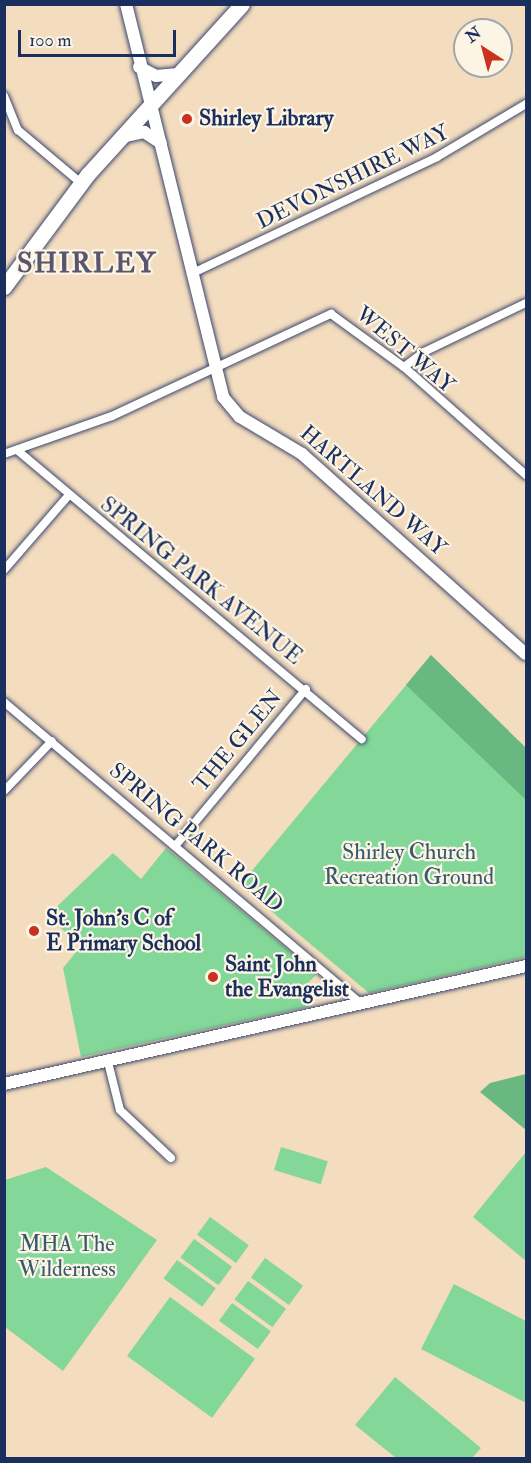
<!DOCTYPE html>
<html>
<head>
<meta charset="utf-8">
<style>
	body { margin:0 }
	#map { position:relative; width:531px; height:1463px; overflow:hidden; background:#f4dcbf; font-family:"IM FELL Double Pica",serif }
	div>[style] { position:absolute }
	.green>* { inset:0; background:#83d799; transform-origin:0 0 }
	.forest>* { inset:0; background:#6ab881 }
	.roads { filter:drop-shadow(0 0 2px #3c496d) drop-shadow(0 0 2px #3c496d) }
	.street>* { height:8px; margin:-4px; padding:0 4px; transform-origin:4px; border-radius:4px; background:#fff }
	.secondary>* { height:12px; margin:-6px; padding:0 6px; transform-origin:6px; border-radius:6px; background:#fff }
	.highway>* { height:15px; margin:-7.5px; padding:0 7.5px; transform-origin:7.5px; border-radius:7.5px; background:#fff }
	.dots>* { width:16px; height:16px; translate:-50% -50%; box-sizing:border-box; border:3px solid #fcf5e5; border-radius:50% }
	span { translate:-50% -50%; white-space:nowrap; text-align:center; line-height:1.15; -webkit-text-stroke:4.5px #fcf5e5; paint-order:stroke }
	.poi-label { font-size:22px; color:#1b2f5e; font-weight:700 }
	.left { translate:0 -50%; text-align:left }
	.street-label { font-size:22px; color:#1b2f5e }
	.park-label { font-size:22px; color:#35596d }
	.district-label { font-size:28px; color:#58556d; font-weight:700; letter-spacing:1.5px }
	.frame { position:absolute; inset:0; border:6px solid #1b2f5e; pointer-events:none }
	.north { position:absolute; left:453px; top:18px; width:60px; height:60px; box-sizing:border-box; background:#fcf5e5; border:2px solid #a2a6af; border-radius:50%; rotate:324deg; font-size:16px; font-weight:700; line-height:24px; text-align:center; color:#1b2f5e }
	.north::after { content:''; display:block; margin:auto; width:21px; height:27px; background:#c8321e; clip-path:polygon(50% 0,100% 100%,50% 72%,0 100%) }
	.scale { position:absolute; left:18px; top:30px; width:158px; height:27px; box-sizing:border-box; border:3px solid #1b2f5e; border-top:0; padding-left:8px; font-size:18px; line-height:21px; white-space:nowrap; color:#1b2f5e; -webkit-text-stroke:4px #fcf5e5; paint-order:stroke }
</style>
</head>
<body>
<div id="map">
	<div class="green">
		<i style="clip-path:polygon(431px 655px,526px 748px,526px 957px,369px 993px,240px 885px)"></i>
		<i style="clip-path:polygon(166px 848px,317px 974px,297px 994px,311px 1006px,81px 1057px,63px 968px,81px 946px,47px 916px,113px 853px,141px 879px)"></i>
		<i style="left:281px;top:1147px;width:49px;height:24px;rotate:17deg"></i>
		<i style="clip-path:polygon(526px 1152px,526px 1261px,473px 1217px)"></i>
		<i style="clip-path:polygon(46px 1167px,157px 1240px,63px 1371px,5px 1327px,5px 1180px)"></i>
		<i style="left:210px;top:1217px;width:48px;height:22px;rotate:36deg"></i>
		<i style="left:194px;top:1239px;width:47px;height:23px;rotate:36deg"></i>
		<i style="left:265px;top:1258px;width:47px;height:24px;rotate:36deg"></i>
		<i style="left:177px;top:1260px;width:48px;height:23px;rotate:36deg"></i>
		<i style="left:248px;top:1281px;width:47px;height:23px;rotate:36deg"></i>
		<i style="clip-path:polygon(454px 1284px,526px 1321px,526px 1403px,421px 1349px)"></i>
		<i style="left:170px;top:1297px;width:105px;height:73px;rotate:36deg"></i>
		<i style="left:232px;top:1303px;width:48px;height:22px;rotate:36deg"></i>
		<i style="clip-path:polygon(395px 1377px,481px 1448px,472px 1458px,396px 1458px,355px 1425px)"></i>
	</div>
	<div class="forest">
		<i style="clip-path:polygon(431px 655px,526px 748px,526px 800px,406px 685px)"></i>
		<i style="clip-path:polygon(526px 1074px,526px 1130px,480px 1092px,490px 1083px)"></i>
	</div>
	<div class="roads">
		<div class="street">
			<i style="left:4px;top:96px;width:37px;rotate:68deg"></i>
			<i style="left:18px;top:130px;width:82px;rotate:40.1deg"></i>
			<i style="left:191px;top:274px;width:272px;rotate:-25.4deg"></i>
			<i style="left:437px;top:157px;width:104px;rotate:-30.8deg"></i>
			<i style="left:404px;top:367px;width:25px;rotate:-37deg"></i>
			<i style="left:424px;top:352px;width:113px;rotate:-25.7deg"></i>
			<i style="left:17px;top:450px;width:450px;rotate:40deg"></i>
			<i style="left:4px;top:454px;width:114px;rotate:-19.4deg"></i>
			<i style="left:112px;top:416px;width:242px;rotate:-25deg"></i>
			<i style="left:331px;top:314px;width:90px;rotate:36deg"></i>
			<i style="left:404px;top:367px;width:163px;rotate:41.5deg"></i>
			<i style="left:4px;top:570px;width:98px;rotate:-49.1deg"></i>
			<i style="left:4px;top:702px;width:468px;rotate:40.2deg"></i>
			<i style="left:4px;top:791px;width:69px;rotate:-46.2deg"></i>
			<i style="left:176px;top:845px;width:203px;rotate:-50.2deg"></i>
			<i style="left:108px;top:1062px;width:49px;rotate:76deg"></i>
			<i style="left:120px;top:1110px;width:70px;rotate:43.3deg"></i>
		</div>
		<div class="secondary">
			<i style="left:126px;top:4px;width:405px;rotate:76.1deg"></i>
			<i style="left:223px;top:397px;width:26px;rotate:50deg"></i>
			<i style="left:240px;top:417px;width:72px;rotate:30.8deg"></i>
			<i style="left:302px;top:454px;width:300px;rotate:41.8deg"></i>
			<i style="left:139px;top:67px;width:19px;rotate:28deg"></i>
			<i style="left:156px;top:76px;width:22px;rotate:-5deg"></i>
			<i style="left:122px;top:137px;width:23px;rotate:-13deg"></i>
			<i style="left:144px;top:132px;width:20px;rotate:33deg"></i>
			<i style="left:4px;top:1084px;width:535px;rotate:-12.74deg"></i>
		</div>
		<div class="highway">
			<i style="left:4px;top:287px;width:141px;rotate:-53.4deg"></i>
			<i style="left:88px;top:174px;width:229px;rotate:-47.8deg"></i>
		</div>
	</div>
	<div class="dots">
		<i style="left:187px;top:119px;background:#c8321e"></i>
		<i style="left:34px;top:931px;background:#c8321e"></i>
		<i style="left:213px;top:977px;background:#c8321e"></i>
	</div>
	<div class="poi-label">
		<span class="left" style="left:199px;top:119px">Shirley Library</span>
		<span class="left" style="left:46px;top:931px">St. John's C of<br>E Primary School</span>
		<span class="left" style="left:225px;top:977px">Saint John<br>the Evangelist</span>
	</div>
	<div class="street-label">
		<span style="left:353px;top:177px;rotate:-26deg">DEVONSHIRE WAY</span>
		<span style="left:405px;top:350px;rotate:40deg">WEST WAY</span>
		<span style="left:373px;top:491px;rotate:41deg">HARTLAND WAY</span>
		<span style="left:201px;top:581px;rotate:39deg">SPRING PARK AVENUE</span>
		<span style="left:238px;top:741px;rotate:-50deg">THE GLEN</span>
		<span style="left:196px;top:838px;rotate:40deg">SPRING PARK ROAD</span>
	</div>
	<div class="park-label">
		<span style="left:409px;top:865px">Shirley Church<br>Recreation Ground</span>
		<span style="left:67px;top:1257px">MHA The<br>Wilderness</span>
	</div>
	<div class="district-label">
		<span style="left:87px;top:264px">SHIRLEY</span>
	</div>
	<div class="frame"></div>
	<div class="north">N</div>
	<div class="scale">100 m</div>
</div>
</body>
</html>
